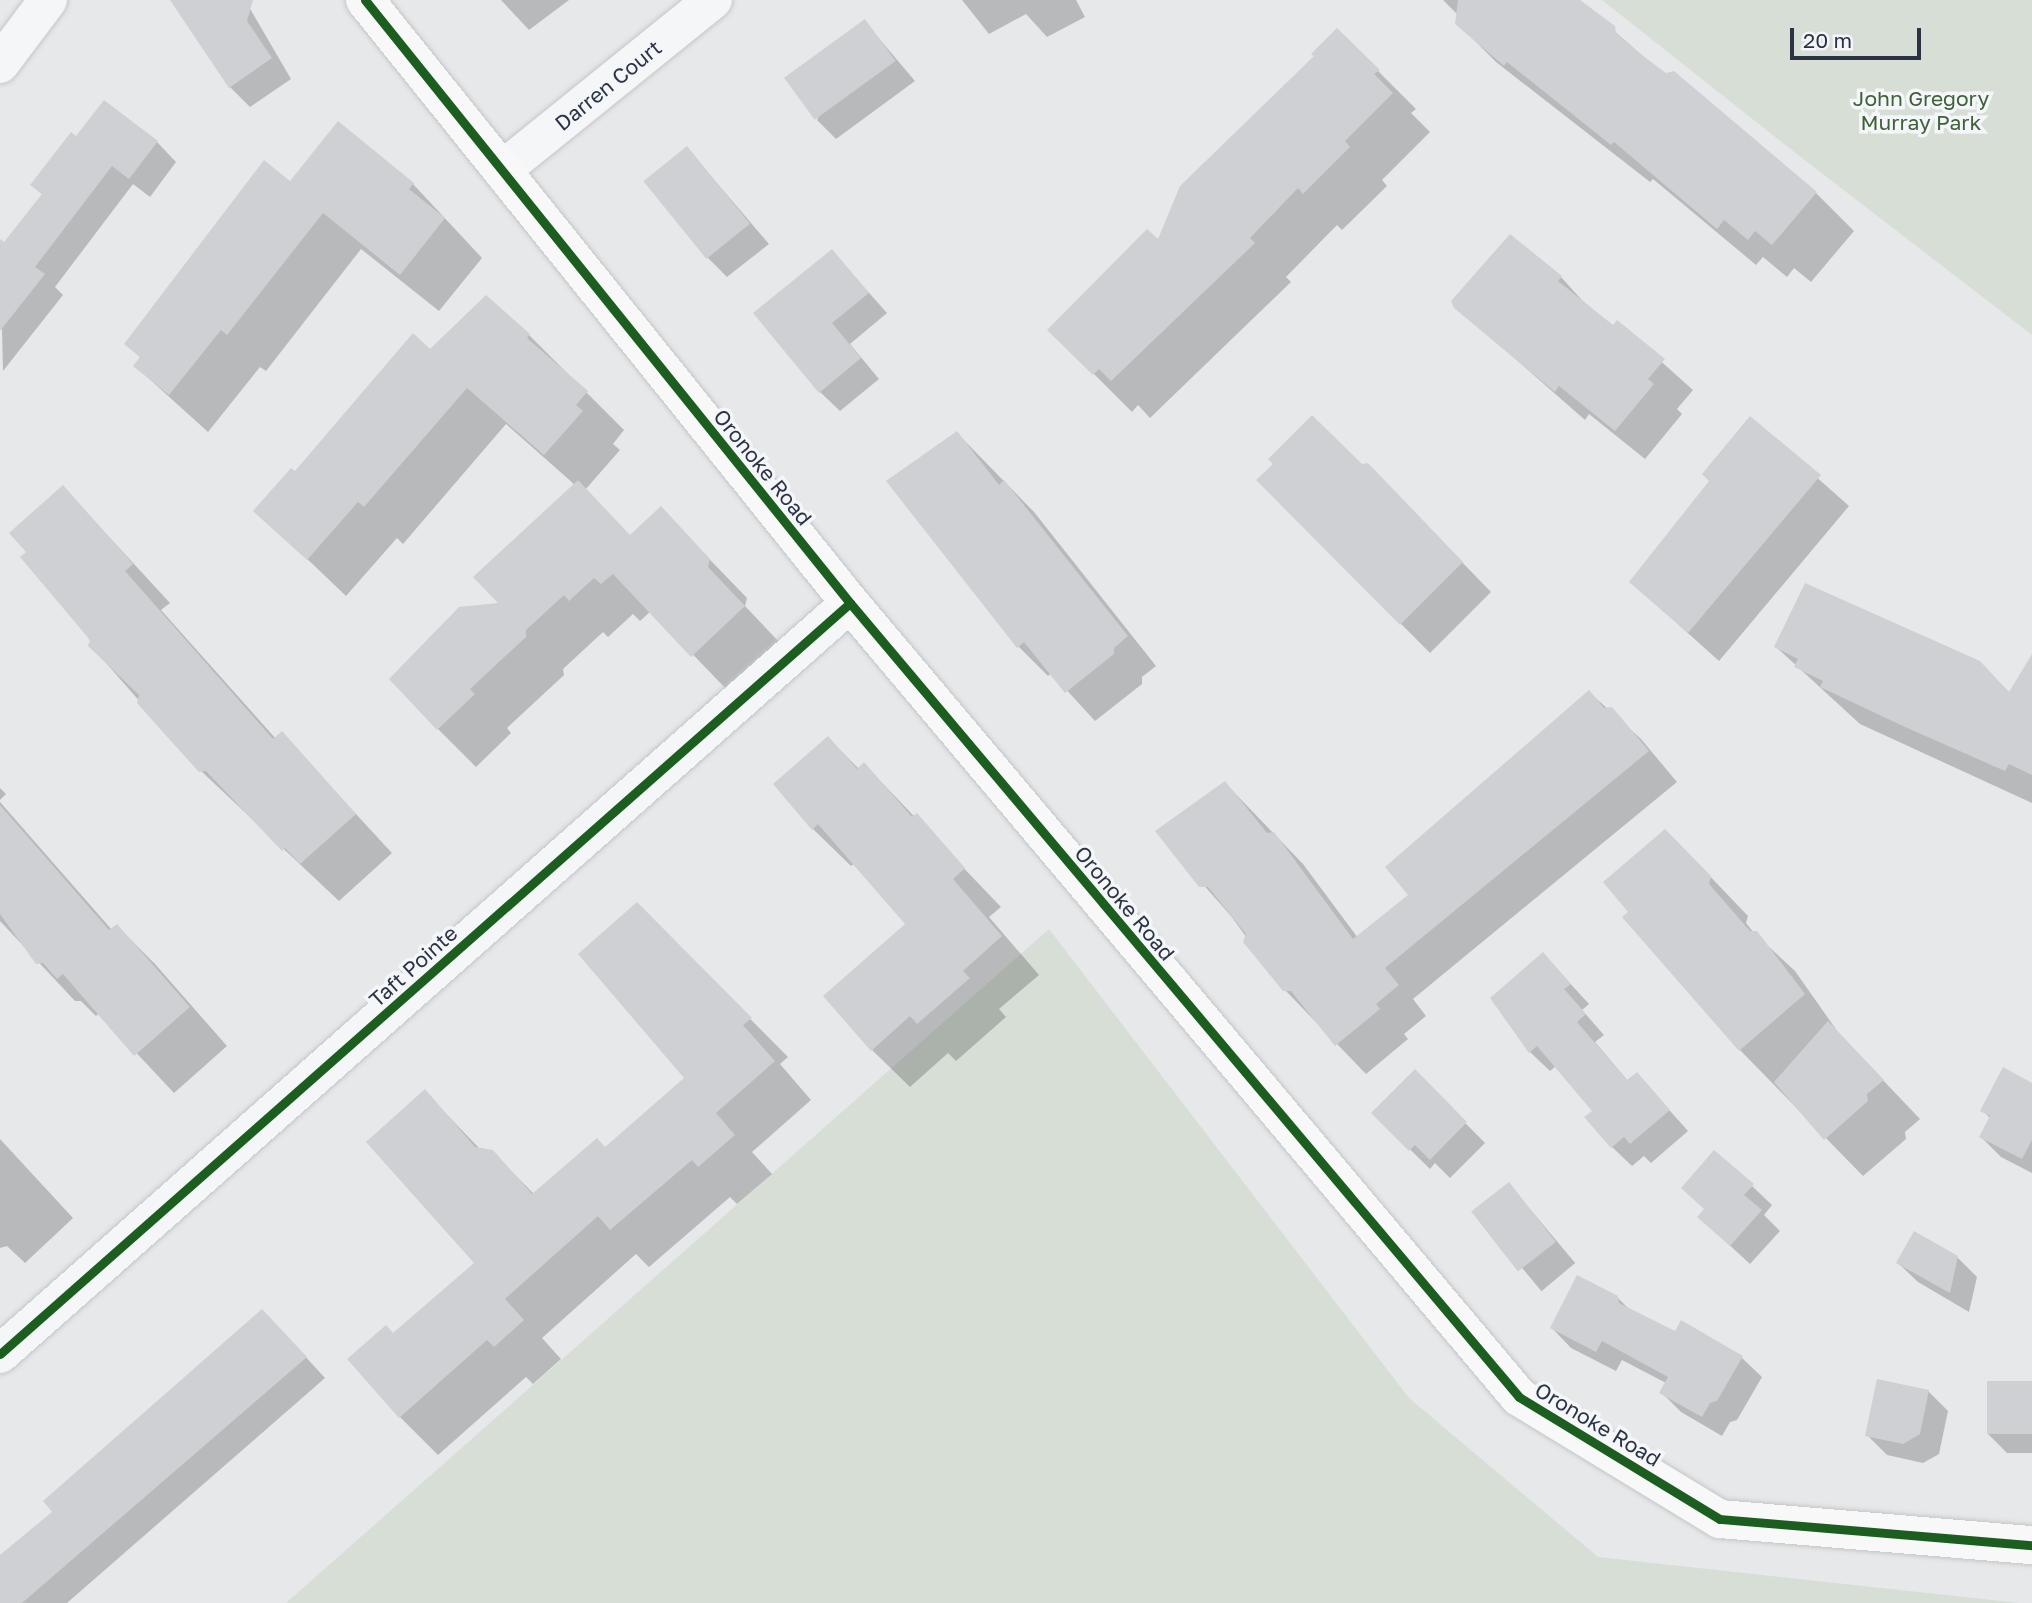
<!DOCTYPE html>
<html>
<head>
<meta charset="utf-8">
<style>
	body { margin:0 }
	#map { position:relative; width:2032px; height:1603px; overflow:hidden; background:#e6e8ea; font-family:"Golos Text",sans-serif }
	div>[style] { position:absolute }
	.green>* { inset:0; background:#d6ded6 }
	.shadow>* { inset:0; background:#0003; transform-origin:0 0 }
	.building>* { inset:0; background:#ced0d3; transform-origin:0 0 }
	.roads { filter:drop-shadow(0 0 2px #c4c6c8) drop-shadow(0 0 2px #c4c6c8) }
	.street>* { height:38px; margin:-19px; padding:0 19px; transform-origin:19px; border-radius:19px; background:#f5f6f7 }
	.secondary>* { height:38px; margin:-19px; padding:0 19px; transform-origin:19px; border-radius:19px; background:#f8f8f8 }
	.cycleway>* { height:9px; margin:-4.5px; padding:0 4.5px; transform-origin:4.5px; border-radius:4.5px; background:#1b5e20 }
	span { translate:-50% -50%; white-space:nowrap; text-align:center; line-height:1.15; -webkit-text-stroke:7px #f4f6f9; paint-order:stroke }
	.street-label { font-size:21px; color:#2b3445 }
	.park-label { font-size:21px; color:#3f6138 }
	.scale { position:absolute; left:1790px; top:28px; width:131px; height:32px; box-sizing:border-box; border:4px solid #2b3445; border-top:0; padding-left:9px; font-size:21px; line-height:24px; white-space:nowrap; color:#2b3445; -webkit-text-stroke:5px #f4f6f9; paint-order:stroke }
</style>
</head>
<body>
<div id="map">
	<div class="green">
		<i style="clip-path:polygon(1602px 0,2032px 0,2032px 335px,1793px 151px)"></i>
		<i style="clip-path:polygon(1049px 929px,1409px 1398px,1598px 1557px,2019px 1603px,286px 1603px)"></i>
	</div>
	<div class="shadow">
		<i style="clip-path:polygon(179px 0,245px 0,291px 79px,250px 107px,230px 87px)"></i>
		<i style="clip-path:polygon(501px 0,569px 0,529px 30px)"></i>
		<i style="clip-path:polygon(962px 0,1076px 0,1085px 17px,1047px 37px,1026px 14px,989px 34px)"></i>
		<i style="clip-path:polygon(1443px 0,1579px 0,1645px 58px,1816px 193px,1854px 231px,1811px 282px,1794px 268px,1787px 277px,1763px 257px,1756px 265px,1653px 179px,1650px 182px,1496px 62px,1457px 23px,1458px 15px)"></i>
		<i style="clip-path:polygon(865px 22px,915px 81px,836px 139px,817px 120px)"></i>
		<i style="clip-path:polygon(1337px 30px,1416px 109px,1411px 113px,1430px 132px,1382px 180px,1387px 186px,1342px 230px,1337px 225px,1286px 277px,1291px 282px,1150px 418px,1138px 405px,1132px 412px,1050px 330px,1159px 242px)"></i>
		<i style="clip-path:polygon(77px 139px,157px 142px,176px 162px,150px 197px,133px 184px,55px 287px,63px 295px,3px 371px,0 250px,43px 195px,33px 185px)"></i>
		<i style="clip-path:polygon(687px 148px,769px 244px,727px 277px,708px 258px)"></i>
		<i style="clip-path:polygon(290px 184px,413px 184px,482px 258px,439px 311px,361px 249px,266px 371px,260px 367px,208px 432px,135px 366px,141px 358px,126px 344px)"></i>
		<i style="clip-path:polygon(832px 251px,887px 313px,850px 344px,879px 379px,840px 411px,820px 392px)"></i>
		<i style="clip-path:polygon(1561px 277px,1589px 308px,1613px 328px,1617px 322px,1693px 390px,1677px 409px,1682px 414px,1645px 459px,1589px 414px,1585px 420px,1456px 307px)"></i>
		<i style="clip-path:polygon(529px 335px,624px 430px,613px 444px,620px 450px,585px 490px,631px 537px,661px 509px,747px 598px,745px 606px,782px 645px,730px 693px,651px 611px,640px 621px,633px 614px,608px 637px,603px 632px,563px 669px,564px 675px,507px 728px,511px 733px,476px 767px,438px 729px,502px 605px,575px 485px,506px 424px,403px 544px,397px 538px,346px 596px,256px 510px,430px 351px)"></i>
		<i style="clip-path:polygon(1750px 418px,1849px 506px,1719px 661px,1631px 582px,1711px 481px)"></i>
		<i style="clip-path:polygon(957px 433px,1034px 512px,1156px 666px,1142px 677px,1142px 684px,1095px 721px,1051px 673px,1048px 676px,1018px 646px)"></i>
		<i style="clip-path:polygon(1362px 466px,1397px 495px,1491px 592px,1430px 653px,1258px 480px)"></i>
		<i style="clip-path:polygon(63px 487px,170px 603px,161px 610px,276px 739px,282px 734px,392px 853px,339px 901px,200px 770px,106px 663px,70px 612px)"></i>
		<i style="clip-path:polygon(1776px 647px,1979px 662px,2010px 693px,2032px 688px,2032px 803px,1860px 724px)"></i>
		<i style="clip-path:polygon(1589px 692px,1641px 739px,1677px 782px,1413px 999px,1426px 1016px,1404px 1034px,1408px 1039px,1366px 1074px,1285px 990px,1231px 916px,1157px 832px,1225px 783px,1303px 864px,1358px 938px,1411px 896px)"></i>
		<i style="clip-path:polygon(828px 738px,859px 769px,864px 764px,1001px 907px,989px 917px,1039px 975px,999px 1009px,1006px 1017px,956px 1061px,948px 1053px,910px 1087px,872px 1050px,907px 924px,855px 863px,851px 866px,813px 829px)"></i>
		<i style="clip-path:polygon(0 788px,6px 794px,0 800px)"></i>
		<i style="clip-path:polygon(0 802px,112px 930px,117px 926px,155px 964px,227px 1046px,174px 1093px,99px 1013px,96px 1016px,81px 1001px,75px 1001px,0 921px)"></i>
		<i style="clip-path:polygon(1703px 869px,1748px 916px,1746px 923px,1754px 933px,1795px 971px,1840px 1035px,1920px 1119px,1905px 1132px,1906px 1139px,1863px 1176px,1740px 1050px)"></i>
		<i style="clip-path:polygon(637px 905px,788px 1057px,780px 1064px,811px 1100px,752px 1152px,772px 1174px,737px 1204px,730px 1197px,649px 1267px,636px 1254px,542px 1338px,561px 1359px,533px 1384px,526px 1377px,438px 1455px,400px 1417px,394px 1335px,476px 1263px,425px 1092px,480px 1149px,492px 1152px,535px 1195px,606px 1149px,687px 1078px)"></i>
		<i style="clip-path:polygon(1543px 954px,1589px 1004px,1582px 1010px,1604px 1035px,1595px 1042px,1628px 1081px,1637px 1074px,1688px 1131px,1651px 1163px,1644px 1156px,1632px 1166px,1612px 1147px,1587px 1117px,1594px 1111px,1556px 1066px,1550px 1071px,1530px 1052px,1492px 998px)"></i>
		<i style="clip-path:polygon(1415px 1072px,1485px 1143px,1450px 1178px,1435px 1163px,1430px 1169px,1373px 1113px)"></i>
		<i style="clip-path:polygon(2032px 1085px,2032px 1173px,2001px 1157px,1981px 1137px,1991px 1119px,1982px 1110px)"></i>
		<i style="clip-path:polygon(0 1139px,73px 1218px,25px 1263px,7px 1246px,0 1248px)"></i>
		<i style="left:1509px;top:1184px;width:103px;height:44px;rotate:50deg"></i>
		<i style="clip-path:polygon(1752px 1186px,1772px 1205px,1764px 1215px,1780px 1231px,1750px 1264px,1699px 1217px)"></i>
		<i style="clip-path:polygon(1957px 1257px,1977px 1277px,1969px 1312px,1918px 1282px,1898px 1263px)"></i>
		<i style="clip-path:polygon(1617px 1297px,1631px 1311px,1676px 1333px,1682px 1323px,1742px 1358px,1762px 1377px,1737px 1420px,1730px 1422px,1722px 1436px,1681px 1412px,1661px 1392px,1666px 1383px,1622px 1360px,1616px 1371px,1571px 1348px,1552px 1328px)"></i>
		<i style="clip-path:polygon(282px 1331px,325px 1378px,67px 1603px,0 1603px,0 1556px)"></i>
		<i style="clip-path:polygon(2032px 1383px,2032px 1453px,2007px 1453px,1987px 1433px)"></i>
		<i style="clip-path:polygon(1928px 1391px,1948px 1411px,1939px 1454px,1923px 1463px,1887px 1455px,1867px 1435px)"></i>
	</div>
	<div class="building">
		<i style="clip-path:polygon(170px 0,253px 0,247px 21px,272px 58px,229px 88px)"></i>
		<i style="clip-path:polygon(1458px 0,1580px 0,1615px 26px,1616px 33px,1643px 56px,1666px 73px,1674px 71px,1817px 192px,1772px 245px,1755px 231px,1748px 240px,1724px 220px,1717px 229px,1614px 142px,1611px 145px,1507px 62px,1504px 66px,1455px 24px)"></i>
		<i style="left:865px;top:19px;width:52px;height:100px;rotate:54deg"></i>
		<i style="clip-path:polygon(1337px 28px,1380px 70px,1374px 74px,1393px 93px,1345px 141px,1350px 147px,1303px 194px,1298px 188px,1250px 238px,1255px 243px,1111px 381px,1099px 369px,1093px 375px,1047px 330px,1147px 229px,1158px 239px,1180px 186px,1314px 56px,1311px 54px)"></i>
		<i style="clip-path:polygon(104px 100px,158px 141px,129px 179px,112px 166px,35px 267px,45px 274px,0 331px,0 239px,4px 242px,42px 194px,30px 185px,71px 132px,76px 136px)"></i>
		<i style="clip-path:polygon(338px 121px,414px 183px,409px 189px,445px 218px,400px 275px,323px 213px,227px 335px,221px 330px,169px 395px,133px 366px,140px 357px,124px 344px,264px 160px,290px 181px)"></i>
		<i style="left:687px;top:146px;width:100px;height:56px;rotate:51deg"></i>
		<i style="clip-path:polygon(1510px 234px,1562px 276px,1558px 281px,1613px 325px,1617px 320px,1665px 359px,1648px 379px,1654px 384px,1615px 431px,1559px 386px,1555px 392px,1454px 308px,1451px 301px)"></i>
		<i style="clip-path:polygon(832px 249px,869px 293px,832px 323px,861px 358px,819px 393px,753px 313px)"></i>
		<i style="clip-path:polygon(486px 295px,530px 334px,527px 338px,588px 391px,576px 405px,583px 411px,544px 455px,467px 388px,364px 507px,358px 502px,307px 560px,253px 511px,291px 468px,295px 471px,413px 333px,430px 349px)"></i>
		<i style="clip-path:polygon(1312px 415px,1362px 464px,1368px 463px,1463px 562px,1400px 625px,1256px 480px,1273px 464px,1268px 459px)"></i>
		<i style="clip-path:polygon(1750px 416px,1821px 475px,1688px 633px,1629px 582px,1709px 481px,1702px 474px)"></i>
		<i style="clip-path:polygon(957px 431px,999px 485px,1004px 480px,1128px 636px,1114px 648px,1114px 654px,1065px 693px,1024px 642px,1017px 648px,886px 481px)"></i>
		<i style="clip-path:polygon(578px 480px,630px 535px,661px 506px,710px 559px,708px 567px,745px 606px,691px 657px,613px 574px,601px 584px,594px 578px,569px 601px,564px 595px,526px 630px,526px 637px,470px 689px,475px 694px,437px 730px,389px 679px,459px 607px,498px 603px,473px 577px)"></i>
		<i style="clip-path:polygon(63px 485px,133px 564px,125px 571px,273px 739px,282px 731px,356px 814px,300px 864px,285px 848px,282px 851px,206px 771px,199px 772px,161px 730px,137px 703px,139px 695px,88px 646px,90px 640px,20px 557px,26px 552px,9px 533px)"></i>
		<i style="clip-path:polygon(1805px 583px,1980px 661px,2009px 692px,2032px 654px,2032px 775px,2009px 764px,2005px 771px,1905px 727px,1820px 687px,1823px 681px,1794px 667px,1798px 659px,1774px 647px)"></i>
		<i style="clip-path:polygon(1589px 690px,1604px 708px,1612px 707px,1649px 751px,1385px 968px,1399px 985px,1376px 1004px,1380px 1009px,1335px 1046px,1291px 991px,1283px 991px,1243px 942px,1246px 934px,1208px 887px,1199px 887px,1155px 831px,1225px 781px,1267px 833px,1274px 832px,1353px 939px,1408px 895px,1385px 867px)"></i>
		<i style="clip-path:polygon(828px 736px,857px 769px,864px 762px,912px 817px,917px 813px,965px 868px,953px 879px,1002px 936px,963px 971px,970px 978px,917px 1024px,910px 1016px,871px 1051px,823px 996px,905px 924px,818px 824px,812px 830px,773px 784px)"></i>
		<i style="clip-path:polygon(0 805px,109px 930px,117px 924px,190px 1007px,134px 1056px,63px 974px,57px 979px,43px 963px,36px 964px,0 914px)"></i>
		<i style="clip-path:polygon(1665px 829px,1711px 876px,1709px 884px,1750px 931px,1757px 931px,1805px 994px,1739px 1051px,1622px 917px,1628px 912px,1603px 882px)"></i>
		<i style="clip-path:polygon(637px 902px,752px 1018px,743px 1025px,775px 1061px,716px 1113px,735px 1135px,698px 1167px,692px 1160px,610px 1230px,598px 1216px,505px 1299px,524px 1320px,494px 1347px,487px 1340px,399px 1418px,347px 1359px,386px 1325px,393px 1333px,474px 1263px,366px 1142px,425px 1089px,475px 1147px,493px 1150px,532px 1194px,597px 1138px,605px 1147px,684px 1078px,578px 954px)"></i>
		<i style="clip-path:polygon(1543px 952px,1571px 984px,1564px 989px,1586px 1014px,1577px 1022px,1627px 1080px,1637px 1072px,1670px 1110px,1630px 1144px,1624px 1137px,1611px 1148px,1584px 1117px,1592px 1111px,1537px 1046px,1529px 1053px,1490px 998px)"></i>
		<i style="clip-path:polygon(1828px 1021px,1884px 1080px,1867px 1094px,1868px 1101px,1824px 1140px,1774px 1082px)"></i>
		<i style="clip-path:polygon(2003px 1067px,2032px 1083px,2032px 1140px,2022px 1159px,1979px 1137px,1990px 1116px,1980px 1111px)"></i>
		<i style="clip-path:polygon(1415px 1069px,1467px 1122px,1430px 1160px,1415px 1145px,1409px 1151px,1371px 1113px)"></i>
		<i style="clip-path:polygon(1714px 1150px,1754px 1184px,1744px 1195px,1762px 1210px,1730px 1246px,1697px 1217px,1704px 1209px,1681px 1188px)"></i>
		<i style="left:1509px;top:1182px;width:76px;height:48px;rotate:52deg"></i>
		<i style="clip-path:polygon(1914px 1231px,1958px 1256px,1950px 1293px,1896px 1263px)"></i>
		<i style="clip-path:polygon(1577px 1275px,1618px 1296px,1619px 1303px,1675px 1331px,1681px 1320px,1743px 1356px,1717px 1401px,1710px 1403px,1702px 1417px,1659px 1393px,1668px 1377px,1602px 1341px,1596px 1352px,1550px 1328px)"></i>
		<i style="clip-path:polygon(262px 1309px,307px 1357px,22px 1603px,0 1603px,0 1555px,52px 1512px,43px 1501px)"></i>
		<i style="clip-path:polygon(1877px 1379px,1929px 1390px,1920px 1434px,1903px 1444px,1865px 1436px)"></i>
		<i style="left:1987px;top:1381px;width:45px;height:53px"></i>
	</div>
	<div class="roads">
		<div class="street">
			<i style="left:0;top:64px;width:80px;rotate:-53.1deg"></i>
			<i style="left:502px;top:170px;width:271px;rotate:-38.9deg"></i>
			<i style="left:0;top:1354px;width:1134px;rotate:-41.46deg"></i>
		</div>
		<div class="secondary">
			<i style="left:365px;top:0;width:774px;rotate:51.19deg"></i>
			<i style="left:850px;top:603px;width:1038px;rotate:49.88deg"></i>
			<i style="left:1519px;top:1397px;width:235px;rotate:31.3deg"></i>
			<i style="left:1720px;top:1519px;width:313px;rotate:4.8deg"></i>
		</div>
	</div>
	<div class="cycleway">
		<i style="left:365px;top:0;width:774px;rotate:51.19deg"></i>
		<i style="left:850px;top:603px;width:1038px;rotate:49.88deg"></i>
		<i style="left:1519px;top:1397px;width:235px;rotate:31.3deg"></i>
		<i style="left:1720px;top:1519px;width:313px;rotate:4.8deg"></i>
		<i style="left:0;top:1354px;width:1134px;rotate:-41.46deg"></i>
	</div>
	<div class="street-label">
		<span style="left:608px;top:85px;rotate:-39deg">Darren Court</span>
		<span style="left:763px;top:467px;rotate:51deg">Oronoke Road</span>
		<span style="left:1125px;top:903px;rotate:50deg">Oronoke Road</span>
		<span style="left:413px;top:966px;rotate:-42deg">Taft Pointe</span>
		<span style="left:1598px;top:1424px;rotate:31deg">Oronoke Road</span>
	</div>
	<div class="park-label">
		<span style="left:1921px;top:110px">John Gregory<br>Murray Park</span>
	</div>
	<div class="scale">20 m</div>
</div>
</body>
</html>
